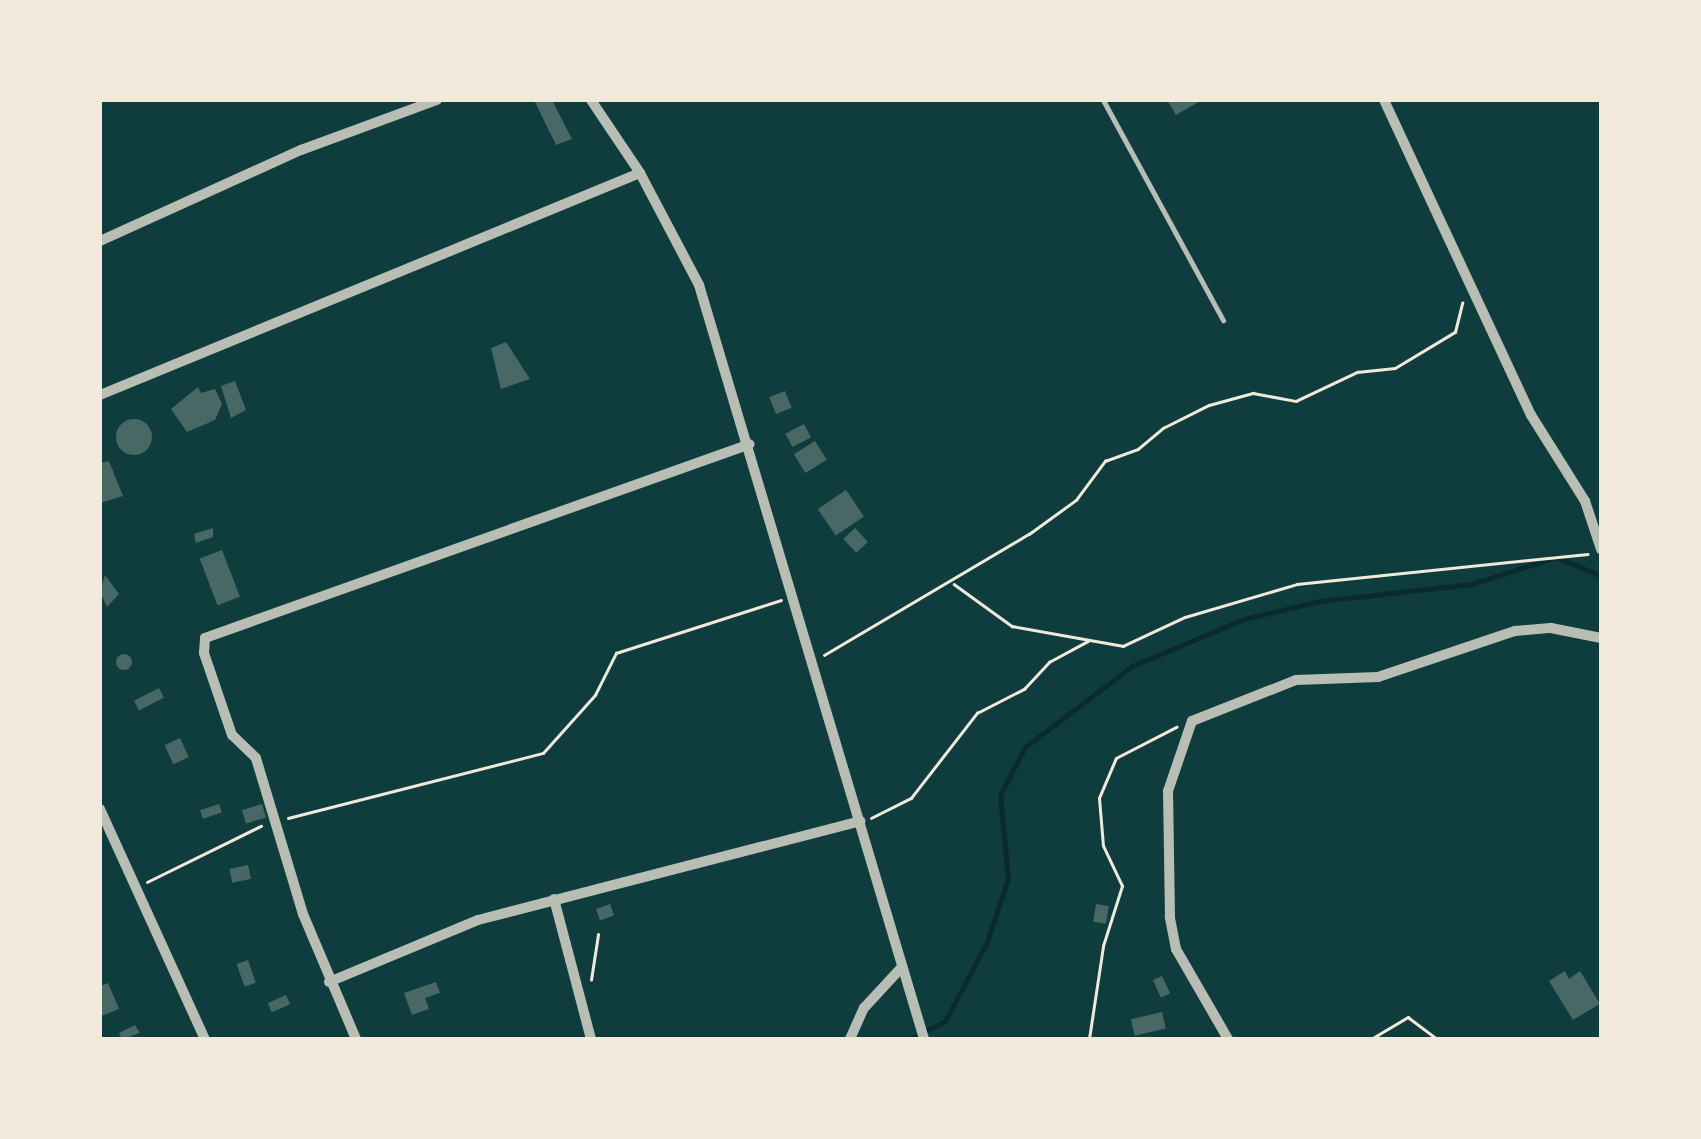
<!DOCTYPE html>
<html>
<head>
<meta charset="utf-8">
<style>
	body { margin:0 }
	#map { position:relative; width:1701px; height:1139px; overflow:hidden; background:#0f3d3e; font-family:"Fira Sans Condensed",sans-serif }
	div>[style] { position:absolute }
	.stream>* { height:5px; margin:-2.5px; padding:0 2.5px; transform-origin:2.5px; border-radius:2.5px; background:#0a2a2b }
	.building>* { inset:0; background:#486865; transform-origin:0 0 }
	.round { border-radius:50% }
	.path>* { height:2.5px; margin:-1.25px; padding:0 1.25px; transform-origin:1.25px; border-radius:1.25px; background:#f1e9da }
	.service>* { height:5px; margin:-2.5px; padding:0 2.5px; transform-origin:2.5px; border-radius:2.5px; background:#b8beb3 }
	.minor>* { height:10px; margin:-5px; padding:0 5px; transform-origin:5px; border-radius:5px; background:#b8beb3 }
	span { translate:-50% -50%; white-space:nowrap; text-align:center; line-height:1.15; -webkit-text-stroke:8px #f1e9da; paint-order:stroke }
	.frame { position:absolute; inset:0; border:102px solid #f1e9da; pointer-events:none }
</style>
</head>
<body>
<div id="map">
	<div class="stream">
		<i style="left:911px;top:1039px;width:38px;rotate:-28deg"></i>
		<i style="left:945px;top:1021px;width:89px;rotate:-62deg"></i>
		<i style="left:987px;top:942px;width:66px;rotate:-71.6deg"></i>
		<i style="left:1008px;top:879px;width:84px;rotate:-95.4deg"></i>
		<i style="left:1000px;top:795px;width:54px;rotate:-62.5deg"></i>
		<i style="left:1025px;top:747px;width:134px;rotate:-37.1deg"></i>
		<i style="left:1132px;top:666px;width:121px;rotate:-22.8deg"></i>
		<i style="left:1244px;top:619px;width:78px;rotate:-13.3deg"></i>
		<i style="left:1320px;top:601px;width:153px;rotate:-6.4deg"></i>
		<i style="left:1472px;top:584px;width:88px;rotate:-17.8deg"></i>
		<i style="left:1556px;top:557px;width:49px;rotate:22.9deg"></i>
	</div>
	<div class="building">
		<i style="clip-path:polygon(534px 100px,552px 100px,572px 139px,556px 145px)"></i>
		<i style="clip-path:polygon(1167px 100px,1202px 100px,1176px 115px)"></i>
		<i style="clip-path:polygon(506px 342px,530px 379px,501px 389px,491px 348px)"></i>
		<i style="clip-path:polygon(235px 381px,246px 410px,231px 418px,221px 386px)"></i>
		<i style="clip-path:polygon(198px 387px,201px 393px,215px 389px,222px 404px,215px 420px,187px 432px,171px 409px)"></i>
		<i style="left:785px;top:391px;width:18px;height:17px;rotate:68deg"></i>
		<i class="round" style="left:116px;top:419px;width:36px;height:36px"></i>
		<i style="left:804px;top:424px;width:15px;height:21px;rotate:62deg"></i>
		<i style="left:815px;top:441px;width:22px;height:25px;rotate:58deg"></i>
		<i style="clip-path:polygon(109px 461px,123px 496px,100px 503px,100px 463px)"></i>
		<i style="left:846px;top:490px;width:32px;height:34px;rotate:56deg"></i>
		<i style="clip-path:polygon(213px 528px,213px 537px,196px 543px,194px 534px)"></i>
		<i style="left:855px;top:528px;width:19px;height:16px;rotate:47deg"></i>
		<i style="left:222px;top:550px;width:50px;height:24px;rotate:69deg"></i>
		<i style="clip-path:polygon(105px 575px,119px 594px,107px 607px,100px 592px)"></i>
		<i class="round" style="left:116px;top:654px;width:16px;height:16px"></i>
		<i style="left:159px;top:688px;width:11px;height:28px;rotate:63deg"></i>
		<i style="left:180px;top:738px;width:21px;height:17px;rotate:65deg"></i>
		<i style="left:219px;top:804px;width:9px;height:20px;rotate:72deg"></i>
		<i style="left:262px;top:804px;width:14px;height:21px;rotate:73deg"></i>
		<i style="left:248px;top:865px;width:14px;height:19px;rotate:78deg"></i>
		<i style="left:610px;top:904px;width:12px;height:15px;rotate:70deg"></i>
		<i style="left:1096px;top:904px;width:13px;height:18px;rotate:9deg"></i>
		<i style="left:248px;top:960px;width:24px;height:12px;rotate:71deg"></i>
		<i style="clip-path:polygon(1565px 971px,1569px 979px,1580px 971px,1600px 1004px,1573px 1020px,1549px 981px)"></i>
		<i style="left:1162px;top:976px;width:19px;height:10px;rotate:65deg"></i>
		<i style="clip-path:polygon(436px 982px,440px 993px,425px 998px,429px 1009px,412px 1015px,404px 993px)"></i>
		<i style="clip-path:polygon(108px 983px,119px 1009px,101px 1016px,100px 986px)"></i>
		<i style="left:286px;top:995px;width:10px;height:20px;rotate:66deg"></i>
		<i style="left:1162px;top:1012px;width:17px;height:32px;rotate:77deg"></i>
		<i style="clip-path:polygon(135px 1025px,140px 1033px,122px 1039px,119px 1033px)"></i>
	</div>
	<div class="path">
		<i style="left:954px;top:584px;width:72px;rotate:35.9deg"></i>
		<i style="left:1012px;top:626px;width:113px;rotate:10.2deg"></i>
		<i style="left:1123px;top:646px;width:68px;rotate:-25.1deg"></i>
		<i style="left:1185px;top:617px;width:117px;rotate:-16.4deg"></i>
		<i style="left:1297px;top:584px;width:292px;rotate:-5.9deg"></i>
		<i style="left:824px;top:655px;width:238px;rotate:-30.6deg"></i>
		<i style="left:1029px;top:534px;width:58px;rotate:-35.9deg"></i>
		<i style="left:1076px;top:500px;width:49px;rotate:-53.4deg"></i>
		<i style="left:1105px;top:461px;width:35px;rotate:-20deg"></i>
		<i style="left:1138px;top:449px;width:33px;rotate:-40deg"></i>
		<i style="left:1163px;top:428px;width:51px;rotate:-26.6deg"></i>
		<i style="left:1209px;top:405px;width:46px;rotate:-15.3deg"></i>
		<i style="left:1253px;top:393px;width:44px;rotate:10.5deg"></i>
		<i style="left:1296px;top:401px;width:68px;rotate:-25.4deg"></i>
		<i style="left:1357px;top:372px;width:38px;rotate:-6deg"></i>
		<i style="left:1395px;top:368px;width:70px;rotate:-31deg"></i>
		<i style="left:1455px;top:332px;width:30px;rotate:-76deg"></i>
		<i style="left:288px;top:818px;width:263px;rotate:-14.3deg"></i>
		<i style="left:543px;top:753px;width:78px;rotate:-48.1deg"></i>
		<i style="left:595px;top:695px;width:47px;rotate:-63.4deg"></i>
		<i style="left:616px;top:653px;width:173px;rotate:-17.8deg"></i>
		<i style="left:871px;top:818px;width:45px;rotate:-26.6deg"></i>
		<i style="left:911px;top:798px;width:108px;rotate:-52.2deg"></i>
		<i style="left:977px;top:713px;width:53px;rotate:-27.1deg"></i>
		<i style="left:1024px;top:689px;width:37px;rotate:-47deg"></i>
		<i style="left:1049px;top:662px;width:44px;rotate:-28.3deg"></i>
		<i style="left:147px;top:882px;width:127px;rotate:-26.2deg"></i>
		<i style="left:591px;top:980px;width:46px;rotate:-81.2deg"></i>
		<i style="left:1089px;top:1039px;width:94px;rotate:-81.4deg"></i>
		<i style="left:1103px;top:946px;width:63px;rotate:-72.4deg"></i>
		<i style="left:1122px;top:886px;width:44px;rotate:-115.4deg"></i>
		<i style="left:1103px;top:846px;width:48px;rotate:-94.8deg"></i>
		<i style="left:1099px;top:798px;width:43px;rotate:-67deg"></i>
		<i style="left:1116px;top:758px;width:68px;rotate:-27.3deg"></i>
		<i style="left:1371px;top:1039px;width:43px;rotate:-30.7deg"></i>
		<i style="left:1408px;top:1017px;width:36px;rotate:37deg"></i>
	</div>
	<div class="service">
		<i style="left:1103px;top:100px;width:251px;rotate:61.4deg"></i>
	</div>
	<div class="minor">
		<i style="left:591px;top:100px;width:88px;rotate:56.1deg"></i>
		<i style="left:640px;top:173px;width:127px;rotate:62.2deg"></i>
		<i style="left:699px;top:285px;width:787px;rotate:73.38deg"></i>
		<i style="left:1384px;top:100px;width:348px;rotate:65deg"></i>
		<i style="left:1531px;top:415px;width:102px;rotate:57.9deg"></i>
		<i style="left:1585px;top:501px;width:51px;rotate:71.6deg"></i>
		<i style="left:100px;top:241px;width:221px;rotate:-24.4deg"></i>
		<i style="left:301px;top:150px;width:145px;rotate:-20.2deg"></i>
		<i style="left:100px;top:395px;width:584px;rotate:-22.35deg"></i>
		<i style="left:100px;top:809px;width:253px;rotate:65.5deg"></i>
		<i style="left:554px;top:899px;width:145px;rotate:75.2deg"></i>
		<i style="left:329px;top:982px;width:161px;rotate:-22.6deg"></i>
		<i style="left:478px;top:920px;width:395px;rotate:-14.5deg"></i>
		<i style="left:356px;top:1039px;width:136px;rotate:-113deg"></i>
		<i style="left:303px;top:914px;width:163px;rotate:-106.8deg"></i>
		<i style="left:256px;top:758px;width:33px;rotate:-136deg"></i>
		<i style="left:232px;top:735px;width:87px;rotate:-108.9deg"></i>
		<i style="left:204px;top:653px;width:15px;rotate:-86deg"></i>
		<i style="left:205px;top:638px;width:578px;rotate:-19.59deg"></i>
		<i style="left:850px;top:1039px;width:34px;rotate:-66deg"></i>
		<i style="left:864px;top:1008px;width:56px;rotate:-47.2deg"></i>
		<i style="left:1228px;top:1039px;width:104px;rotate:-120deg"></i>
		<i style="left:1176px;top:949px;width:33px;rotate:-101deg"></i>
		<i style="left:1170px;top:917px;width:126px;rotate:-90.9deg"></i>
		<i style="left:1168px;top:791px;width:74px;rotate:-71.1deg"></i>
		<i style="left:1192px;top:721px;width:112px;rotate:-21.5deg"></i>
		<i style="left:1296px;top:680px;width:82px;rotate:-2.1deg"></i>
		<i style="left:1378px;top:677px;width:145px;rotate:-18.6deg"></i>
		<i style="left:1515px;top:631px;width:36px;rotate:-5deg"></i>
		<i style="left:1551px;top:628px;width:51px;rotate:11.3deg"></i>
	</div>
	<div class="frame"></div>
</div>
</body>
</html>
